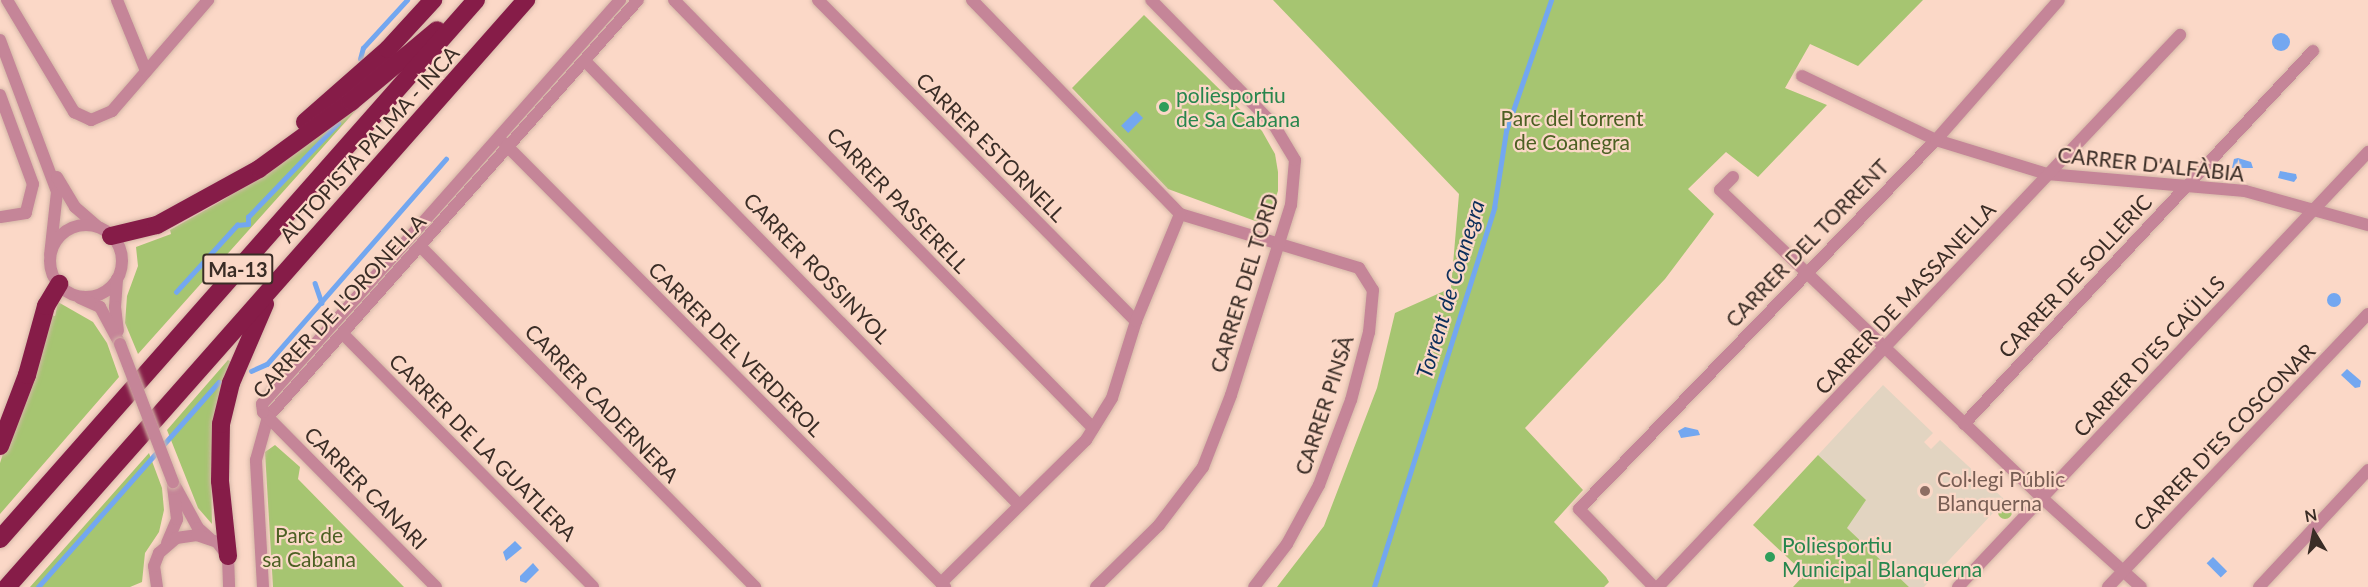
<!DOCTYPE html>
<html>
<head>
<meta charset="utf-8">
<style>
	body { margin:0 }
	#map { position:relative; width:2368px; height:587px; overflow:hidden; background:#fbd8c7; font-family:Lato,sans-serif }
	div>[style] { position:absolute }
	.education>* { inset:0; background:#e2d4c1 }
	.green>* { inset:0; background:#a6c571 }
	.round { border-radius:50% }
	.water>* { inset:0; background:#73a7f0; transform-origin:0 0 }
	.stream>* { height:4.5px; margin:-2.25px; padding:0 2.25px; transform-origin:2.25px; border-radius:2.25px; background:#73a7f0 }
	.roads { filter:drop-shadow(0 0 2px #d4b6a7) drop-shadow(0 0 2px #d4b6a7) }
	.street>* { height:12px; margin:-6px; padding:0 6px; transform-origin:6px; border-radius:6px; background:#c58598 }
	.street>.ring { margin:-6px; padding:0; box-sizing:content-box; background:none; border:12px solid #c58598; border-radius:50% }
	.highway>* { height:18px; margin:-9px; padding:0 9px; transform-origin:9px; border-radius:9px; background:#861c48 }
	.bridges { filter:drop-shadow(0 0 2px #d4b6a7) drop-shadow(0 0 2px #d4b6a7) }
	.street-bridge>* { height:12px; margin:-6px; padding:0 6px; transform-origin:6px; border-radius:6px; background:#c58598 }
	.dots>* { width:16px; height:16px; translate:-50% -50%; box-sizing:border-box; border:3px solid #fbd8c7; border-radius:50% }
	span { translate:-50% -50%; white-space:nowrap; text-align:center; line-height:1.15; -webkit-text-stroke:4.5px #fbd8c7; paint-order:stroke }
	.shield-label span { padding:2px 4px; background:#fbd8c7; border:2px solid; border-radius:4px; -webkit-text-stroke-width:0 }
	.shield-label { font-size:20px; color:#3a2d26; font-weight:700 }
	.leisure-label { font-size:21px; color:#27864d }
	.left { translate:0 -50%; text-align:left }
	.park-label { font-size:21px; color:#4c6023 }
	.street-label { font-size:21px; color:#3a2d26 }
	.education-label { font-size:21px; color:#785e54 }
	.water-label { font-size:22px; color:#0b2e5b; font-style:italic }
	.north { position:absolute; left:2284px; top:503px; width:60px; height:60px; -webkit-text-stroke:4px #fbd8c7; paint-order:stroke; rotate:350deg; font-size:16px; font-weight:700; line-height:24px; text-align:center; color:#3a2d26 }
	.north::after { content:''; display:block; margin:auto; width:21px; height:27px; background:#3a2d26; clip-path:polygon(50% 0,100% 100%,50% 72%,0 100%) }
</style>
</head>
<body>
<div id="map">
	<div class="education">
		<i style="clip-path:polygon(1883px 385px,1933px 433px,1924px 442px,1931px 449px,1940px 440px,2005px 500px,1924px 587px,1909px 587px,1846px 527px,1865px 500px,1818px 455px)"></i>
	</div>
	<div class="green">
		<i style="clip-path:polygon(1273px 0,1923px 0,1858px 66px,1810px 44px,1785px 88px,1827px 105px,1758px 177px,1726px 152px,1688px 189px,1714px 214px,1665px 279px,1525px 428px,1583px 490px,1554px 522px,1606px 577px,1609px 582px,1604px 587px,1277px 587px,1324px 526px,1377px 388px,1395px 313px,1451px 288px,1459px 194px)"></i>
		<i style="clip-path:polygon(1144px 15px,1262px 131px,1275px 154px,1278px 172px,1278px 191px,1268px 219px,1258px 222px,1168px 189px,1072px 88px)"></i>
		<i style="clip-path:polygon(357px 109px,138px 354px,125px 323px,127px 296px,138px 266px,136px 247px,171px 234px,170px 230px,223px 200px)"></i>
		<i style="clip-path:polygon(58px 302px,93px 322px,107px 343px,119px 377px,0 514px,0 463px,48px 315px,55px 316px)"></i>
		<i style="clip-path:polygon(228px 360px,231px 362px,211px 462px,212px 524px,198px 508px,167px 430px)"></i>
		<i style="clip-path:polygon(275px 445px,300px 467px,298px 479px,404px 587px,273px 587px,265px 452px)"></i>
		<i style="clip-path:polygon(149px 453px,162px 488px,164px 510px,159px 532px,145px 553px,142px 582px,130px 587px,30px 587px)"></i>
		<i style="clip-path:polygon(1818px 455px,1866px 500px,1847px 528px,1909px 587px,1793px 587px,1805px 574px,1753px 525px)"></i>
		<i class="round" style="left:1998px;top:505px;width:14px;height:14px"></i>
	</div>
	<div class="water">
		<i class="round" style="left:2272px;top:33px;width:18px;height:18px"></i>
		<i style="left:1136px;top:111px;width:10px;height:21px;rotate:45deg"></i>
		<i style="clip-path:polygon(2238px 158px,2251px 162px,2253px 168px,2232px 168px,2234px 159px)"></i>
		<i style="clip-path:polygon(2280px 171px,2296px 174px,2297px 178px,2294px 182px,2278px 178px)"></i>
		<i class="round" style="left:2327px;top:293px;width:14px;height:14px"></i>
		<i style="clip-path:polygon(2347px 369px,2361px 381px,2360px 387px,2355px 388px,2341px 375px)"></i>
		<i style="clip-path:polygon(1685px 427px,1698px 430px,1700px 435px,1681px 438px,1678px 431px)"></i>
		<i style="clip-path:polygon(515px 541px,522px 548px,506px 561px,503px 552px)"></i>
		<i style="left:2213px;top:557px;width:20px;height:9px;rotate:45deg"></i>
		<i style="clip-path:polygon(533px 563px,539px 570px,526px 583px,520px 581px,520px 576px)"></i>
	</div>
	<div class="stream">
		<i style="left:360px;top:59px;width:11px;rotate:-75deg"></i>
		<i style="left:363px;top:48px;width:65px;rotate:-47.5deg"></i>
		<i style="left:248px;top:224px;width:7px;rotate:-90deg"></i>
		<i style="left:248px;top:217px;width:130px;rotate:-46.2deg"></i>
		<i style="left:315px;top:283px;width:21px;rotate:71deg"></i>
		<i style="left:176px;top:292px;width:91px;rotate:-47.7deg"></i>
		<i style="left:237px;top:225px;width:11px;rotate:-5deg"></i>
		<i style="left:251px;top:371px;width:17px;rotate:-24deg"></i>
		<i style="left:267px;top:364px;width:272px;rotate:-48.9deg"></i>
		<i style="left:38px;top:587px;width:273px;rotate:-48.6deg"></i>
		<i style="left:1374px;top:587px;width:398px;rotate:-72.4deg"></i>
		<i style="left:1494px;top:208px;width:78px;rotate:-81.1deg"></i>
		<i style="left:1506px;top:131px;width:139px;rotate:-71deg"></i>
	</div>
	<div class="roads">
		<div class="street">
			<i style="left:7px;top:0;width:131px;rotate:59.1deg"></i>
			<i style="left:74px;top:112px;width:19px;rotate:25deg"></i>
			<i style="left:91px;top:120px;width:23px;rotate:-23deg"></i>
			<i style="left:112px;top:111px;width:147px;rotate:-49.1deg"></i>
			<i style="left:117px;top:0;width:77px;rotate:67.8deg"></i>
			<i style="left:674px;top:0;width:599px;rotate:45.61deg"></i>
			<i style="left:818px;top:0;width:452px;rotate:45.3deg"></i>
			<i style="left:972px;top:0;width:298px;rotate:45.8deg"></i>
			<i style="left:1180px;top:214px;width:187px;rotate:16.8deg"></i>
			<i style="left:1359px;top:268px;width:26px;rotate:58deg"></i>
			<i style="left:1373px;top:290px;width:42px;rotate:95.4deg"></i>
			<i style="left:1369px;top:332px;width:70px;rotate:104.8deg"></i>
			<i style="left:1351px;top:400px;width:91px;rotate:110.6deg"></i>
			<i style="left:1319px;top:485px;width:67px;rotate:118.5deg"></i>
			<i style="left:1287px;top:544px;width:54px;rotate:127.5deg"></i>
			<i style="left:0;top:40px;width:162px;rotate:69.4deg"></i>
			<i style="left:57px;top:192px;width:63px;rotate:96.3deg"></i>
			<i style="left:585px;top:61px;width:621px;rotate:45.65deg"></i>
			<i style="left:1802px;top:76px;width:148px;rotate:25.5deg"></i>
			<i style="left:1936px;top:140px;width:116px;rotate:17deg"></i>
			<i style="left:2047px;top:174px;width:199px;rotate:4.9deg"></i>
			<i style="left:2245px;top:191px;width:128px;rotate:15.5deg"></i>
			<i style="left:0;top:95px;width:95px;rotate:69.7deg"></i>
			<i style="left:33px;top:184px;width:30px;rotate:104deg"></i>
			<i style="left:26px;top:213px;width:26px;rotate:171deg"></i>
			<i style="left:504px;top:143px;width:626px;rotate:45.19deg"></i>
			<i style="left:57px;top:177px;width:35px;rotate:59deg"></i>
			<i style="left:75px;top:207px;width:29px;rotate:41deg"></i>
			<i style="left:1733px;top:177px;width:18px;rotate:135deg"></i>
			<i style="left:1720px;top:190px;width:446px;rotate:43.7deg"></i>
			<i style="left:2042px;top:498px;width:133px;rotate:42deg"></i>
			<i class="ring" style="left:50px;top:225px;width:60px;height:60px"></i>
			<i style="left:421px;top:247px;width:477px;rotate:45.5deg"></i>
			<i style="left:117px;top:279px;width:28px;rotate:94deg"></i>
			<i style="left:115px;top:307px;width:24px;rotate:83deg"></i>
			<i style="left:80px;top:298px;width:22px;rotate:24deg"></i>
			<i style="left:100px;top:307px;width:42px;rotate:61.6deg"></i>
			<i style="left:344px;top:335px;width:354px;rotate:45.3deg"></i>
			<i style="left:1964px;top:424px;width:511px;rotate:-46.9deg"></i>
			<i style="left:173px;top:482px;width:52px;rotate:61.5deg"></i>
			<i style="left:198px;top:528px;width:15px;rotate:42deg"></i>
			<i style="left:167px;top:543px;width:26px;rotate:-67deg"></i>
			<i style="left:177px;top:519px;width:34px;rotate:-97deg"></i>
			<i style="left:941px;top:583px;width:204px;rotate:-44.6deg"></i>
			<i style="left:1086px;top:440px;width:49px;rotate:-58.2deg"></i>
			<i style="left:1112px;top:398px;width:81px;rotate:-72.7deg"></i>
			<i style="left:1136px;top:321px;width:116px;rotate:-67.6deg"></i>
			<i style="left:157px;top:587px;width:21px;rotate:-98deg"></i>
			<i style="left:154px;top:566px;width:14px;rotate:-69deg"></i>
			<i style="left:159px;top:553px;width:23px;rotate:-41deg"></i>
			<i style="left:176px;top:538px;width:21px;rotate:-8deg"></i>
			<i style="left:197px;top:535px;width:21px;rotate:19deg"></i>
			<i style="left:217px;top:542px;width:18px;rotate:52deg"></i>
			<i style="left:228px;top:556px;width:31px;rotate:88deg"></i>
			<i style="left:263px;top:587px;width:127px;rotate:-93.2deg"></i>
			<i style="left:256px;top:460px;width:45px;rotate:-74.4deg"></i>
			<i style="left:268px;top:417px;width:557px;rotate:-48.42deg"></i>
			<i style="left:436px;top:587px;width:246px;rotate:-134.7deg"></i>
			<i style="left:263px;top:412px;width:8px;rotate:-97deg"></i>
			<i style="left:262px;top:404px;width:540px;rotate:-48.45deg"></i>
			<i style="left:1096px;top:587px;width:88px;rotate:-44.5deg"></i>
			<i style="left:1159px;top:525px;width:73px;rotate:-52.8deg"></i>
			<i style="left:1203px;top:467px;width:77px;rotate:-68.7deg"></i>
			<i style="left:1231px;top:395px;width:199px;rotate:-72.5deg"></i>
			<i style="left:1291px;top:205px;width:45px;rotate:-84.9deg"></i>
			<i style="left:1295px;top:160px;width:41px;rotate:-121deg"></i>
			<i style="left:1274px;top:125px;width:175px;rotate:-134.5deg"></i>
			<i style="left:1654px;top:587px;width:108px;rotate:-133.9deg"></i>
			<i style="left:1579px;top:509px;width:513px;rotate:-45.95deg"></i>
			<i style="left:1936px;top:140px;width:186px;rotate:-48.7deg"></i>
			<i style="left:1658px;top:587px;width:760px;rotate:-46.6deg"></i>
			<i style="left:1958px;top:587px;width:598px;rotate:-46.69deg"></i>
			<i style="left:2108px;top:587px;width:377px;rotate:-46.4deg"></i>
			<i style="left:2259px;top:587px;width:160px;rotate:-47deg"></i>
		</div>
		<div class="highway">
			<i style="left:305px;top:122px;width:111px;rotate:-41.3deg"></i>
			<i style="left:388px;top:49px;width:67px;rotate:-47.4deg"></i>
			<i style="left:111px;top:236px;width:47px;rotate:-13.4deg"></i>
			<i style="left:157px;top:225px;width:116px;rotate:-28.8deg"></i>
			<i style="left:259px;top:169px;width:114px;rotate:-36.1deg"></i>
			<i style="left:351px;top:102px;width:112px;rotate:-39.9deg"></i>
			<i style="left:0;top:446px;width:76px;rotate:-69.2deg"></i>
			<i style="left:27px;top:375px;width:72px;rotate:-74.6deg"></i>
			<i style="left:46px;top:306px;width:26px;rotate:-59deg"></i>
			<i style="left:0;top:539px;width:719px;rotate:-48.55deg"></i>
			<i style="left:228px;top:556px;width:75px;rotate:-96.1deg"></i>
			<i style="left:220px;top:481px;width:57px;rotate:-89deg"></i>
			<i style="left:221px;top:424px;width:42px;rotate:-76.3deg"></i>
			<i style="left:231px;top:383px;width:86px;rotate:-66.7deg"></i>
			<i style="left:7px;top:587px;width:784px;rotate:-48.52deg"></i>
		</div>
	</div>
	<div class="bridges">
		<div class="street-bridge">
			<i style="left:120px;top:344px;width:148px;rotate:69deg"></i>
		</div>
	</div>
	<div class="dots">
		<i style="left:1164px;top:107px;background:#2e9e5b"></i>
		<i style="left:1925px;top:491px;background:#8d6e63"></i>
		<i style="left:1770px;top:557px;background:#2e9e5b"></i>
	</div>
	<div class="shield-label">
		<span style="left:238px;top:269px">Ma-13</span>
	</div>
	<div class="leisure-label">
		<span class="left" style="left:1176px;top:107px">poliesportiu<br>de Sa Cabana</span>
		<span class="left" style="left:1782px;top:557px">Poliesportiu<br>Municipal Blanquerna</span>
	</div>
	<div class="park-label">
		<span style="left:1572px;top:130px">Parc del torrent<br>de Coanegra</span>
		<span style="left:309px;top:547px">Parc de<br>sa Cabana</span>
	</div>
	<div class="street-label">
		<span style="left:369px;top:144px;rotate:-48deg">AUTOPISTA PALMA - INCA</span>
		<span style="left:991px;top:147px;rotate:45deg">CARRER ESTORNELL</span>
		<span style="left:2151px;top:164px;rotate:6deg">CARRER D'ALFÀBIA</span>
		<span style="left:898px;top:200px;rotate:46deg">CARRER PASSERELL</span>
		<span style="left:1807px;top:243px;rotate:-46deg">CARRER DEL TORRENT</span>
		<span style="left:817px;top:268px;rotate:46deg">CARRER ROSSINYOL</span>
		<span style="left:2075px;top:276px;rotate:-47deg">CARRER DE SOLLERIC</span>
		<span style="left:1244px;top:283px;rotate:-73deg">CARRER DEL TORD</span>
		<span style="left:1905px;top:298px;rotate:-47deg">CARRER DE MASSANELLA</span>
		<span style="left:339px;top:306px;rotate:-47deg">CARRER DE L'ORONELLA</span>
		<span style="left:736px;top:349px;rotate:45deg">CARRER DEL VERDEROL</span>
		<span style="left:2149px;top:356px;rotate:-47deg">CARRER D'ES CAÜLLS</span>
		<span style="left:602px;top:403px;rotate:46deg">CARRER CADERNERA</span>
		<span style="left:1324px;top:405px;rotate:-72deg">CARRER PINSÀ</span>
		<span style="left:2224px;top:437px;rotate:-46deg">CARRER D'ES COSCONAR</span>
		<span style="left:483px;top:447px;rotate:45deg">CARRER DE LA GUATLERA</span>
		<span style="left:366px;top:488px;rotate:45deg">CARRER CANARI</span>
	</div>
	<div class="education-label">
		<span class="left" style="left:1937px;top:491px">Col·legi Públic<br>Blanquerna</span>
	</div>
	<div class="water-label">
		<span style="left:1450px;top:289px;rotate:-73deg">Torrent de Coanegra</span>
	</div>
	<div class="north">N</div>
</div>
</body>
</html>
